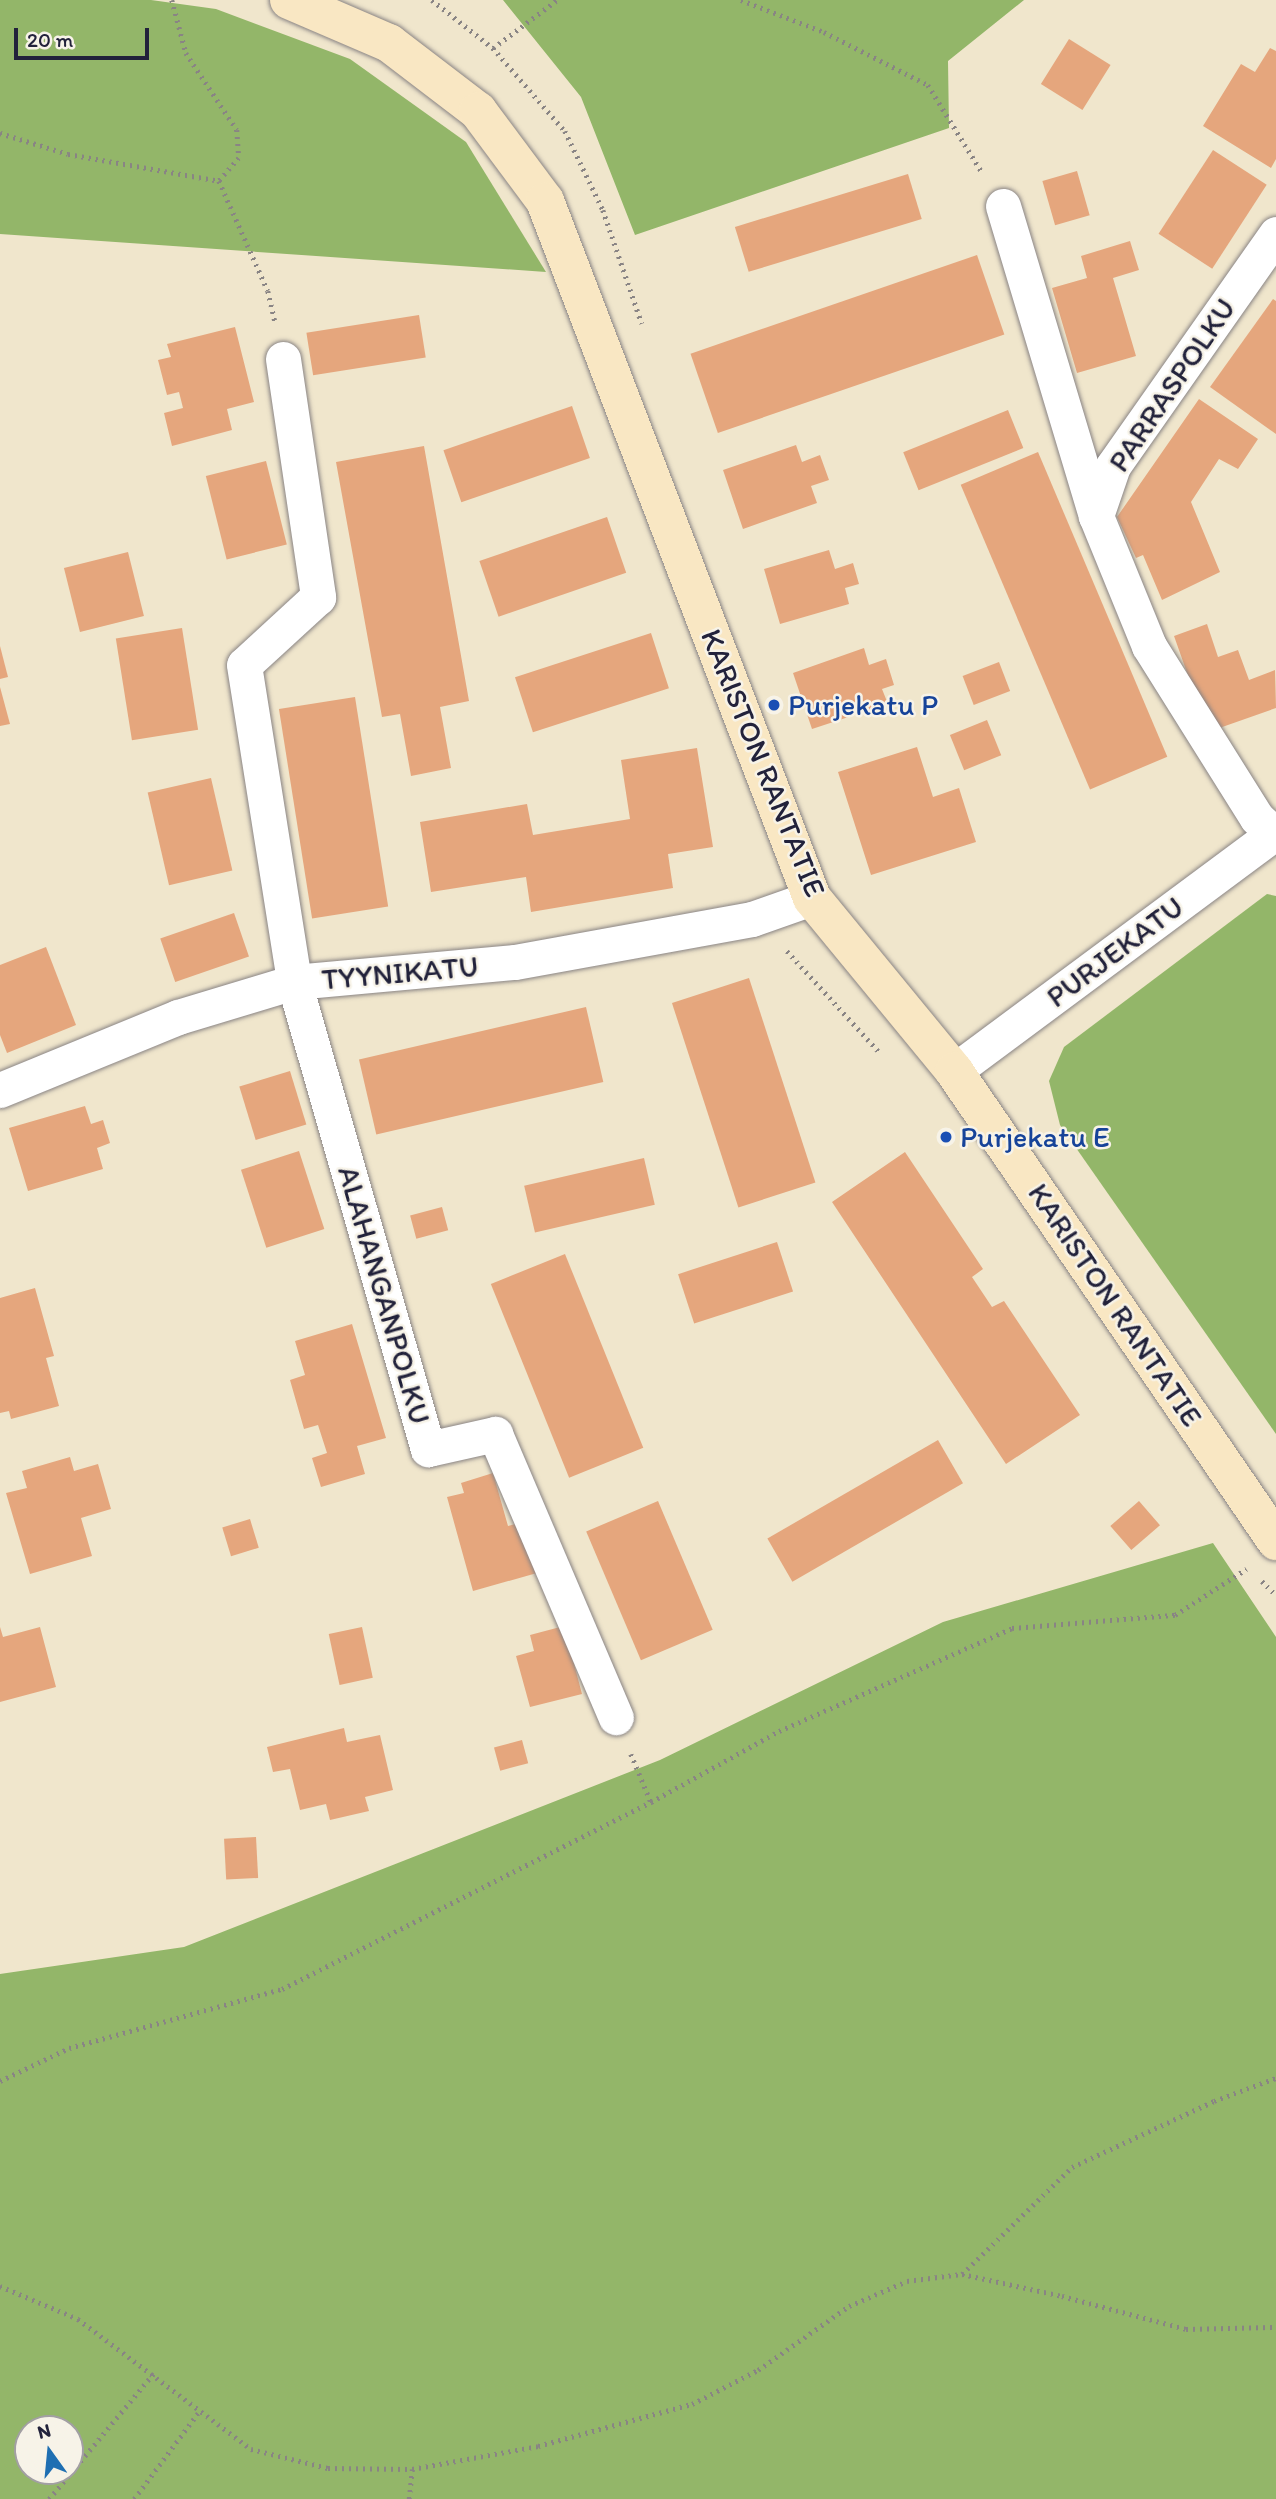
<!DOCTYPE html>
<html>
<head>
<meta charset="utf-8">
<style>
	body { margin:0 }
	#map { position:relative; width:1276px; height:2499px; overflow:hidden; background:#f0e6cc; font-family:Itim,sans-serif }
	div>[style] { position:absolute }
	.forest>* { inset:0; background:#93b669 }
	.building>* { inset:0; background:#e5a67d; transform-origin:0 0 }
	.path>* { height:4.5px; margin-top:-2.25px; transform-origin:0; background:repeating-linear-gradient(90deg,#898484 0 2px,transparent 0 7px) }
	.roads { filter:drop-shadow(0 0 2px #898484) drop-shadow(0 0 2px #898484) }
	.street>* { height:35px; margin:-17.5px; padding:0 17.5px; transform-origin:17.5px; border-radius:17.5px; background:#fff }
	.secondary>* { height:38px; margin:-19px; padding:0 19px; transform-origin:19px; border-radius:19px; background:#f9e7c3 }
	.dots>* { width:19px; height:19px; translate:-50% -50%; box-sizing:border-box; border:4px solid #f7f3e8; border-radius:50% }
	span { translate:-50% -50%; white-space:nowrap; text-align:center; line-height:1.15; -webkit-text-stroke:5px #f7f3e8; paint-order:stroke }
	.street-label { font-size:30px; color:#22223b }
	.transit-label { font-size:30px; color:#164399 }
	.left { translate:0 -50%; text-align:left }
	.north { position:absolute; left:14px; top:2415px; width:70px; height:70px; box-sizing:border-box; background:#f7f3e8; border:2px solid #a29fa3; border-radius:50%; rotate:345deg; font-size:19px; font-weight:700; line-height:28px; text-align:center; color:#22223b }
	.north::after { content:''; display:block; margin:auto; width:24px; height:32px; background:#1f6fb2; clip-path:polygon(50% 0,100% 100%,50% 72%,0 100%) }
	.scale { position:absolute; left:14px; top:28px; width:135px; height:32px; box-sizing:border-box; border:4px solid #22223b; border-top:0; padding-left:9px; font-size:21px; line-height:24px; white-space:nowrap; color:#22223b; -webkit-text-stroke:5px #f7f3e8; paint-order:stroke }
</style>
</head>
<body>
<div id="map">
	<div class="forest">
		<i style="clip-path:polygon(0 0,151px 0,216px 9px,350px 59px,466px 142px,546px 272px,0 234px)"></i>
		<i style="clip-path:polygon(503px 0,1024px 0,948px 61px,949px 128px,635px 235px,581px 97px)"></i>
		<i style="clip-path:polygon(1267px 894px,1276px 896px,1276px 1434px,1060px 1125px,1049px 1081px,1064px 1047px)"></i>
		<i style="clip-path:polygon(evenodd,1213px 1543px,1276px 1637px,1276px 2499px,0 2499px,0 1974px,184px 1947px,660px 1760px,943px 1622px,1213px 1543px,28px 2429px,70px 2429px,70px 2471px,28px 2471px,28px 2429px)"></i>
	</div>
	<div class="building">
		<i style="left:1069px;top:39px;width:49px;height:53px;rotate:32deg"></i>
		<i style="clip-path:polygon(1270px 48px,1276px 51px,1276px 159px,1271px 168px,1203px 126px,1241px 64px,1255px 72px)"></i>
		<i style="left:1213px;top:150px;width:64px;height:100px;rotate:33deg"></i>
		<i style="left:1077px;top:171px;width:46px;height:36px;rotate:74deg"></i>
		<i style="left:908px;top:174px;width:47px;height:181px;rotate:73deg"></i>
		<i style="clip-path:polygon(1130px 241px,1139px 270px,1113px 278px,1136px 356px,1077px 373px,1052px 288px,1087px 278px,1081px 256px)"></i>
		<i style="left:977px;top:255px;width:84px;height:303px;rotate:71deg"></i>
		<i style="clip-path:polygon(1273px 299px,1276px 301px,1276px 434px,1210px 387px)"></i>
		<i style="left:419px;top:315px;width:43px;height:114px;rotate:81deg"></i>
		<i style="clip-path:polygon(235px 327px,254px 402px,227px 409px,232px 430px,172px 446px,164px 413px,183px 408px,179px 392px,167px 395px,158px 360px,171px 357px,167px 344px)"></i>
		<i style="clip-path:polygon(1199px 399px,1258px 439px,1238px 469px,1219px 459px,1191px 502px,1220px 572px,1162px 600px,1143px 555px,1136px 558px,1117px 517px)"></i>
		<i style="left:572px;top:406px;width:55px;height:136px;rotate:71deg"></i>
		<i style="left:1008px;top:410px;width:41px;height:113px;rotate:68deg"></i>
		<i style="clip-path:polygon(796px 445px,802px 462px,820px 455px,829px 480px,811px 486px,817px 503px,743px 529px,723px 470px)"></i>
		<i style="clip-path:polygon(424px 446px,469px 701px,440px 707px,451px 768px,411px 776px,400px 714px,382px 717px,336px 462px)"></i>
		<i style="left:1038px;top:452px;width:331px;height:84px;rotate:67deg"></i>
		<i style="left:266px;top:461px;width:86px;height:62px;rotate:76deg"></i>
		<i style="left:607px;top:517px;width:59px;height:135px;rotate:71deg"></i>
		<i style="clip-path:polygon(829px 550px,835px 569px,853px 563px,859px 584px,845px 588px,849px 604px,780px 624px,764px 569px)"></i>
		<i style="left:128px;top:552px;width:66px;height:66px;rotate:76deg"></i>
		<i style="clip-path:polygon(1207px 624px,1218px 657px,1238px 650px,1249px 680px,1275px 670px,1276px 708px,1208px 732px,1174px 636px)"></i>
		<i style="left:182px;top:628px;width:103px;height:67px;rotate:81deg"></i>
		<i style="left:651px;top:633px;width:58px;height:143px;rotate:72deg"></i>
		<i style="clip-path:polygon(0 646px,8px 677px,0 679px)"></i>
		<i style="clip-path:polygon(864px 648px,869px 665px,886px 659px,894px 685px,882px 689px,888px 704px,812px 729px,793px 673px)"></i>
		<i style="left:999px;top:662px;width:31px;height:39px;rotate:69deg"></i>
		<i style="clip-path:polygon(0 687px,10px 724px,0 726px)"></i>
		<i style="left:355px;top:697px;width:212px;height:77px;rotate:81deg"></i>
		<i style="left:987px;top:720px;width:38px;height:40px;rotate:68deg"></i>
		<i style="clip-path:polygon(917px 747px,933px 797px,959px 788px,976px 842px,871px 875px,838px 772px)"></i>
		<i style="clip-path:polygon(697px 748px,713px 847px,668px 854px,673px 888px,531px 912px,526px 877px,431px 892px,420px 822px,527px 804px,533px 835px,630px 819px,621px 760px)"></i>
		<i style="left:211px;top:778px;width:95px;height:65px;rotate:77deg"></i>
		<i style="left:234px;top:913px;width:46px;height:78px;rotate:71deg"></i>
		<i style="clip-path:polygon(46px 947px,76px 1025px,7px 1053px,0 1035px,0 965px)"></i>
		<i style="left:749px;top:978px;width:215px;height:81px;rotate:72deg"></i>
		<i style="left:586px;top:1007px;width:77px;height:233px;rotate:77deg"></i>
		<i style="left:290px;top:1071px;width:56px;height:53px;rotate:73deg"></i>
		<i style="clip-path:polygon(85px 1106px,91px 1124px,103px 1120px,110px 1143px,97px 1148px,103px 1169px,28px 1191px,9px 1128px)"></i>
		<i style="left:299px;top:1151px;width:82px;height:61px;rotate:72deg"></i>
		<i style="clip-path:polygon(905px 1152px,983px 1269px,972px 1277px,992px 1307px,1004px 1301px,1080px 1415px,1006px 1464px,832px 1202px)"></i>
		<i style="left:644px;top:1158px;width:48px;height:123px;rotate:77deg"></i>
		<i style="left:442px;top:1207px;width:24px;height:33px;rotate:75deg"></i>
		<i style="left:777px;top:1242px;width:52px;height:104px;rotate:72deg"></i>
		<i style="left:565px;top:1254px;width:209px;height:80px;rotate:68deg"></i>
		<i style="clip-path:polygon(35px 1288px,54px 1356px,46px 1358px,59px 1406px,11px 1419px,9px 1411px,0 1413px,0 1298px)"></i>
		<i style="clip-path:polygon(352px 1324px,386px 1438px,357px 1446px,365px 1474px,321px 1487px,312px 1458px,327px 1453px,318px 1425px,304px 1429px,290px 1380px,305px 1375px,295px 1341px)"></i>
		<i style="left:938px;top:1440px;width:50px;height:197px;rotate:60deg"></i>
		<i style="clip-path:polygon(70px 1457px,74px 1471px,98px 1464px,111px 1509px,81px 1518px,92px 1556px,30px 1574px,6px 1493px,27px 1488px,22px 1471px)"></i>
		<i style="clip-path:polygon(493px 1473px,508px 1526px,523px 1522px,537px 1573px,473px 1591px,447px 1497px,464px 1493px,461px 1483px)"></i>
		<i style="left:658px;top:1501px;width:140px;height:78px;rotate:67deg"></i>
		<i style="left:1139px;top:1501px;width:32px;height:38px;rotate:49deg"></i>
		<i style="left:250px;top:1519px;width:30px;height:29px;rotate:73deg"></i>
		<i style="clip-path:polygon(564px 1626px,582px 1694px,530px 1707px,516px 1656px,534px 1651px,530px 1635px)"></i>
		<i style="clip-path:polygon(0 1627px,3px 1637px,40px 1627px,56px 1687px,0 1702px)"></i>
		<i style="left:362px;top:1627px;width:52px;height:34px;rotate:78deg"></i>
		<i style="clip-path:polygon(344px 1728px,347px 1742px,380px 1735px,393px 1790px,365px 1797px,369px 1811px,330px 1820px,326px 1804px,300px 1810px,290px 1769px,273px 1772px,267px 1747px)"></i>
		<i style="left:522px;top:1740px;width:24px;height:29px;rotate:75deg"></i>
		<i style="left:256px;top:1837px;width:41px;height:32px;rotate:87deg"></i>
	</div>
	<div class="path">
		<i style="left:172px;top:0;width:55px;rotate:75.2deg"></i>
		<i style="left:186px;top:53px;width:92px;rotate:56.5deg"></i>
		<i style="left:237px;top:130px;width:28px;rotate:86deg"></i>
		<i style="left:239px;top:158px;width:30px;rotate:131deg"></i>
		<i style="left:432px;top:0;width:78px;rotate:38.2deg"></i>
		<i style="left:493px;top:48px;width:110px;rotate:49.1deg"></i>
		<i style="left:565px;top:131px;width:88px;rotate:64.3deg"></i>
		<i style="left:603px;top:210px;width:120px;rotate:71.1deg"></i>
		<i style="left:741px;top:0;width:89px;rotate:21.1deg"></i>
		<i style="left:824px;top:32px;width:117px;rotate:27deg"></i>
		<i style="left:928px;top:85px;width:102px;rotate:58.2deg"></i>
		<i style="left:493px;top:48px;width:80px;rotate:-36.9deg"></i>
		<i style="left:0;top:133px;width:71px;rotate:17.2deg"></i>
		<i style="left:68px;top:154px;width:153px;rotate:10.1deg"></i>
		<i style="left:219px;top:181px;width:120px;rotate:66deg"></i>
		<i style="left:268px;top:291px;width:32px;rotate:77deg"></i>
		<i style="left:787px;top:951px;width:138px;rotate:47.6deg"></i>
		<i style="left:1262px;top:1581px;width:20px;rotate:45deg"></i>
		<i style="left:631px;top:1754px;width:52px;rotate:67.4deg"></i>
		<i style="left:0;top:2081px;width:76px;rotate:-25.6deg"></i>
		<i style="left:69px;top:2048px;width:221px;rotate:-15.5deg"></i>
		<i style="left:282px;top:1989px;width:414px;rotate:-26.9deg"></i>
		<i style="left:651px;top:1802px;width:146px;rotate:-29deg"></i>
		<i style="left:779px;top:1731px;width:255px;rotate:-23.8deg"></i>
		<i style="left:1012px;top:1628px;width:164px;rotate:-4.6deg"></i>
		<i style="left:1175px;top:1615px;width:85px;rotate:-32.9deg"></i>
		<i style="left:962px;top:2274px;width:153px;rotate:-44.2deg"></i>
		<i style="left:1072px;top:2167px;width:157px;rotate:-24.9deg"></i>
		<i style="left:1214px;top:2101px;width:66px;rotate:-20.4deg"></i>
		<i style="left:0;top:2286px;width:85px;rotate:22.9deg"></i>
		<i style="left:78px;top:2319px;width:216px;rotate:36.9deg"></i>
		<i style="left:251px;top:2449px;width:79px;rotate:13.9deg"></i>
		<i style="left:328px;top:2468px;width:84px;rotate:0.7deg"></i>
		<i style="left:412px;top:2469px;width:128px;rotate:-10.3deg"></i>
		<i style="left:538px;top:2446px;width:160px;rotate:-15.3deg"></i>
		<i style="left:692px;top:2404px;width:74px;rotate:-27.3deg"></i>
		<i style="left:758px;top:2370px;width:111px;rotate:-35.1deg"></i>
		<i style="left:849px;top:2306px;width:63px;rotate:-23.3deg"></i>
		<i style="left:907px;top:2281px;width:55px;rotate:-7.3deg"></i>
		<i style="left:962px;top:2274px;width:102px;rotate:12.4deg"></i>
		<i style="left:1062px;top:2296px;width:128px;rotate:14.9deg"></i>
		<i style="left:1186px;top:2329px;width:90px;rotate:-1.3deg"></i>
		<i style="left:49px;top:2499px;width:163px;rotate:-50.2deg"></i>
		<i style="left:134px;top:2499px;width:107px;rotate:-53.3deg"></i>
		<i style="left:409px;top:2499px;width:30px;rotate:-84deg"></i>
	</div>
	<div class="roads">
		<div class="street">
			<i style="left:1003px;top:206px;width:324px;rotate:73.3deg"></i>
			<i style="left:1276px;top:234px;width:284px;rotate:125.1deg"></i>
			<i style="left:1113px;top:466px;width:53px;rotate:108.8deg"></i>
			<i style="left:1096px;top:516px;width:140px;rotate:67.8deg"></i>
			<i style="left:1149px;top:646px;width:203px;rotate:57.9deg"></i>
			<i style="left:1257px;top:818px;width:26px;rotate:43deg"></i>
			<i style="left:283px;top:359px;width:241px;rotate:81.6deg"></i>
			<i style="left:318px;top:597px;width:100px;rotate:137.4deg"></i>
			<i style="left:244px;top:665px;width:321px;rotate:81deg"></i>
			<i style="left:294px;top:982px;width:486px;rotate:74deg"></i>
			<i style="left:428px;top:1449px;width:69px;rotate:-12.6deg"></i>
			<i style="left:495px;top:1434px;width:308px;rotate:66.9deg"></i>
			<i style="left:954px;top:1071px;width:401px;rotate:-36.6deg"></i>
			<i style="left:0;top:1090px;width:192px;rotate:-22.3deg"></i>
			<i style="left:178px;top:1017px;width:121px;rotate:-16.8deg"></i>
			<i style="left:294px;top:982px;width:222px;rotate:-5.2deg"></i>
			<i style="left:515px;top:962px;width:241px;rotate:-10.3deg"></i>
			<i style="left:752px;top:919px;width:64px;rotate:-19.3deg"></i>
		</div>
		<div class="secondary">
			<i style="left:289px;top:0;width:109px;rotate:23.3deg"></i>
			<i style="left:389px;top:43px;width:112px;rotate:37.4deg"></i>
			<i style="left:478px;top:111px;width:112px;rotate:53.3deg"></i>
			<i style="left:545px;top:201px;width:746px;rotate:69.04deg"></i>
			<i style="left:812px;top:898px;width:224px;rotate:50.6deg"></i>
			<i style="left:954px;top:1071px;width:570px;rotate:55.58deg"></i>
		</div>
	</div>
	<div class="dots">
		<i style="left:774px;top:705px;background:#1a4fb4"></i>
		<i style="left:946px;top:1137px;background:#1a4fb4"></i>
	</div>
	<div class="street-label">
		<span style="left:1172px;top:385px;rotate:-56deg">PARRASPOLKU</span>
		<span style="left:763px;top:763px;rotate:68deg">KARISTON RANTATIE</span>
		<span style="left:1115px;top:952px;rotate:-37deg">PURJEKATU</span>
		<span style="left:400px;top:973px;rotate:-5deg">TYYNIKATU</span>
		<span style="left:384px;top:1295px;rotate:74deg">ALAHANGANPOLKU</span>
		<span style="left:1115px;top:1305px;rotate:56deg">KARISTON RANTATIE</span>
	</div>
	<div class="transit-label">
		<span class="left" style="left:788px;top:705px">Purjekatu P</span>
		<span class="left" style="left:960px;top:1137px">Purjekatu E</span>
	</div>
	<div class="north">N</div>
	<div class="scale">20 m</div>
</div>
</body>
</html>
